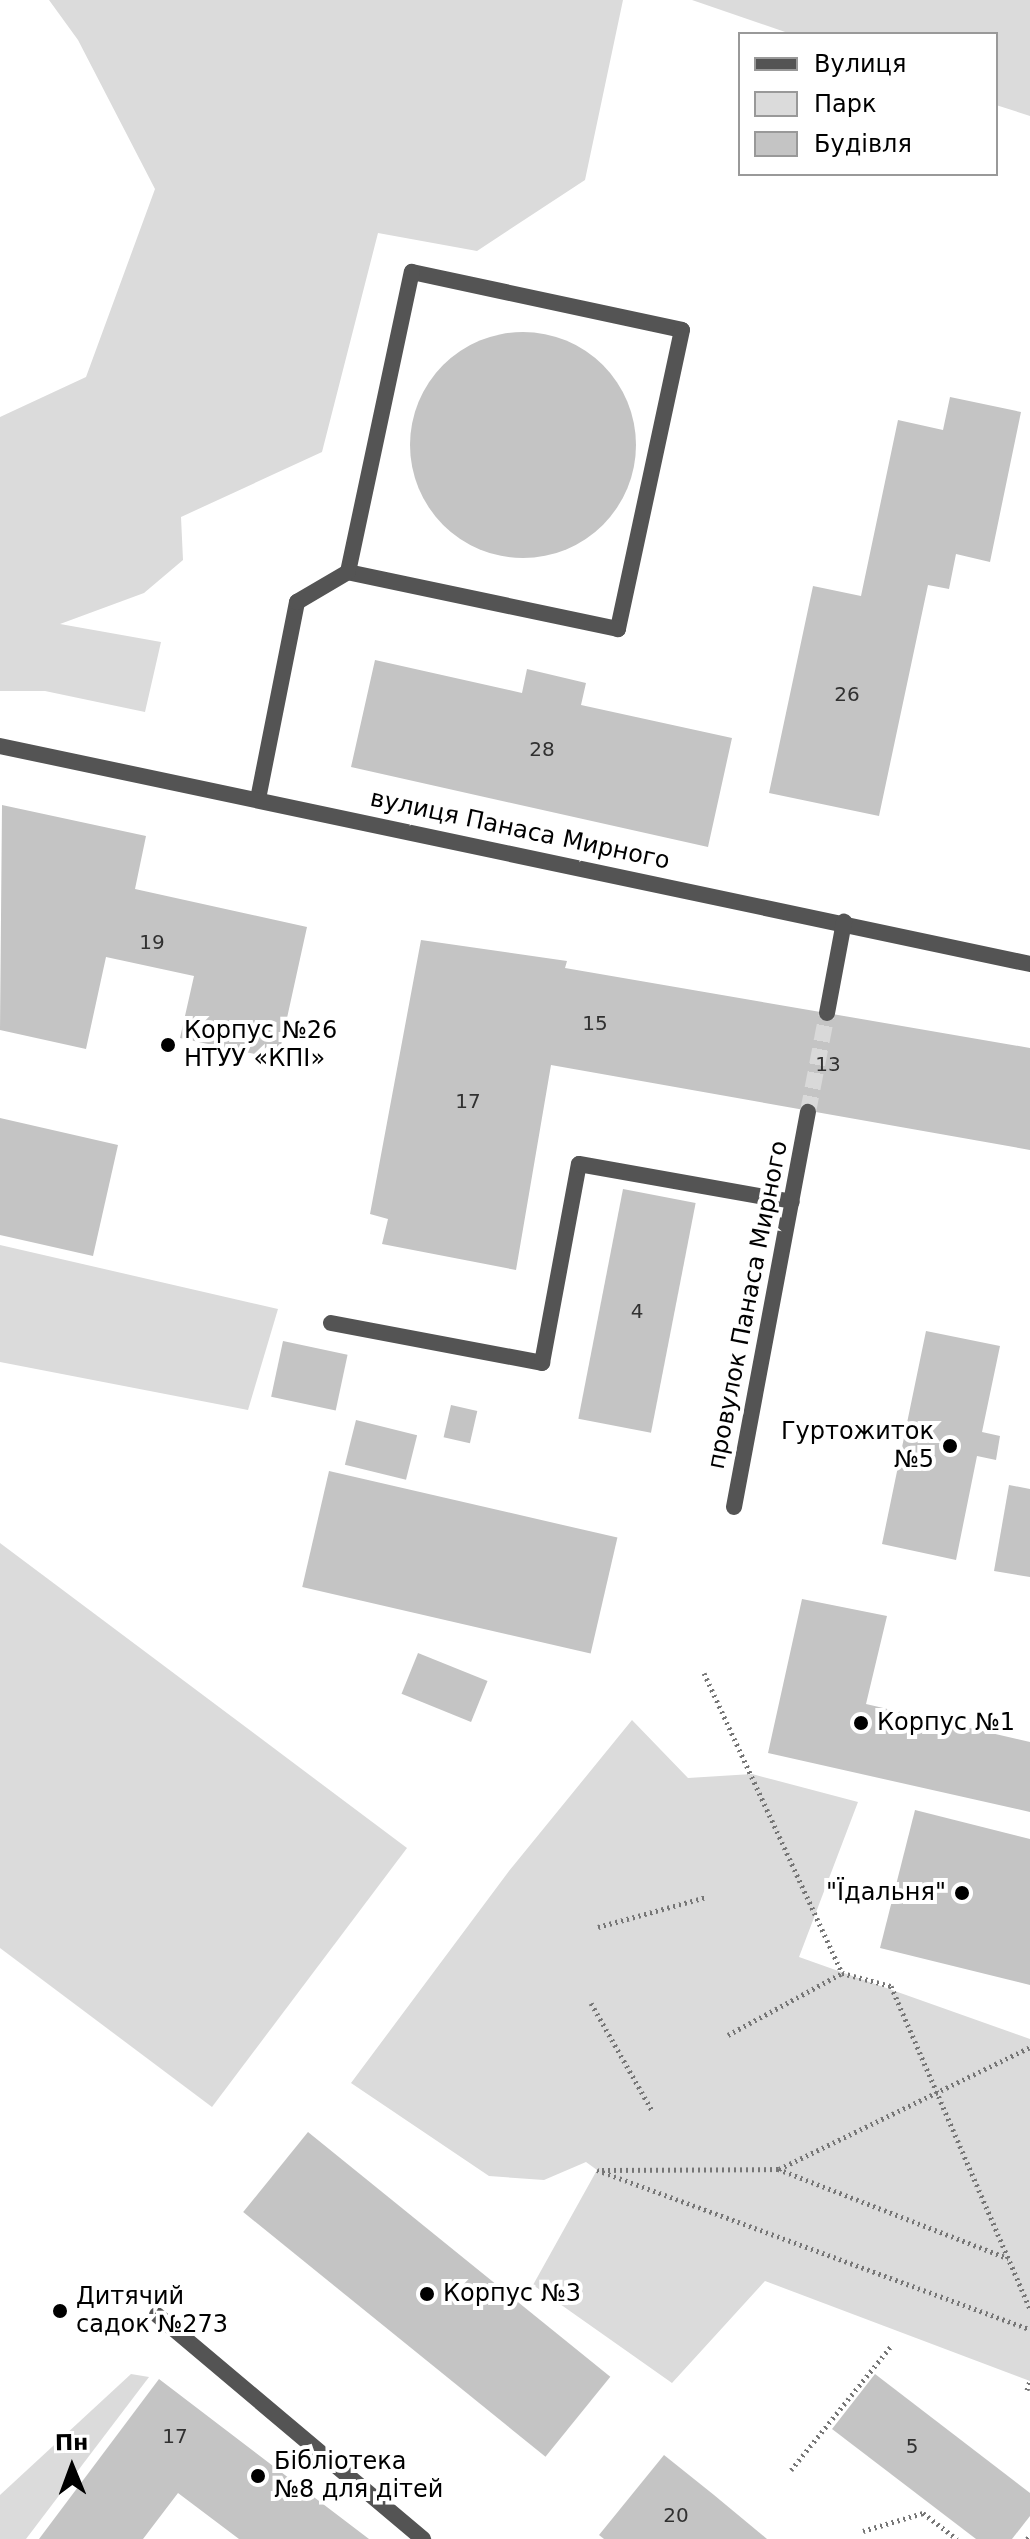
<!DOCTYPE html>
<html>
<head>
<meta charset="utf-8">
<style>
	body { margin:0 }
	#map { position:relative; width:1030px; height:2539px; overflow:hidden; background:#fff; font-family:"DejaVu Sans",sans-serif }
	div>[style] { position:absolute }
	.green>* { inset:0; background:#dbdbdb }
	.building>* { inset:0; background:#c4c4c4; transform-origin:0 0 }
	.round { border-radius:50% }
	.minor-tunnel>* { height:16px; margin-top:-8px; transform-origin:0; background:repeating-linear-gradient(90deg,#d9d9d9 0 16px,transparent 0 24px) }
	.path>* { height:5px; margin-top:-2.5px; transform-origin:0; background:repeating-linear-gradient(90deg,#767676 0 2px,transparent 0 6px) }
	.service>* { height:16px; margin:-8px; padding:0 8px; transform-origin:8px; border-radius:8px; background:#545454 }
	.minor>* { height:16px; margin:-8px; padding:0 8px; transform-origin:8px; border-radius:8px; background:#545454 }
	.dots>* { width:22px; height:22px; translate:-50% -50%; box-sizing:border-box; border:4px solid #fff; border-radius:50% }
	span { translate:-50% -50%; white-space:nowrap; text-align:center; line-height:1.15; -webkit-text-stroke:8px #fff; paint-order:stroke }
	.number-label { font-size:20px; color:#313131 }
	.number-label span { -webkit-text-stroke-width:0 }
	.street-label { font-size:24px; color:#000 }
	.poi-label { font-size:24px; color:#000 }
	.left { translate:0 -50%; text-align:left }
	.right { translate:-100% -50%; text-align:right }
	.legend { position:absolute; left:738px; top:32px; width:260px; height:144px; box-sizing:border-box; background:#fff; border:2px solid #999; margin:0; padding:10px 14px; list-style:none; font-size:24px; color:#000 }
	.legend li { display:flex; align-items:center; gap:16px; height:40px }
	.legend b { width:40px; border:2px solid #999 }
	.north { position:absolute; left:32px; top:2427px; width:80px; height:80px; -webkit-text-stroke:6px #fff; paint-order:stroke; rotate:359deg; font-size:22px; font-weight:700; line-height:32px; text-align:center; color:#000 }
	.north::after { content:''; display:block; margin:auto; width:28px; height:36px; background:#000; clip-path:polygon(50% 0,100% 100%,50% 72%,0 100%) }
</style>
</head>
<body>
<div id="map">
	<div class="green">
		<i style="clip-path:polygon(49px 0,623px 0,585px 180px,477px 251px,378px 233px,322px 452px,181px 517px,183px 560px,144px 593px,60px 624px,161px 642px,145px 712px,45px 691px,0 691px,0 417px,86px 377px,155px 189px,78px 40px)"></i>
		<i style="clip-path:polygon(692px 0,1030px 0,1030px 116px,996px 105px,996px 34px,791px 34px)"></i>
		<i style="clip-path:polygon(0 1245px,278px 1309px,248px 1410px,0 1362px)"></i>
		<i style="clip-path:polygon(0 1543px,407px 1848px,212px 2107px,0 1948px)"></i>
		<i style="clip-path:polygon(632px 1720px,688px 1778px,752px 1774px,858px 1802px,799px 1957px,1030px 2039px,1030px 2381px,765px 2281px,672px 2383px,533px 2285px,597px 2170px,586px 2162px,544px 2180px,489px 2176px,351px 2083px,509px 1871px)"></i>
		<i style="clip-path:polygon(131px 2374px,149px 2377px,26px 2539px,0 2539px,0 2495px)"></i>
	</div>
	<div class="building">
		<i class="round" style="left:410px;top:332px;width:226px;height:226px"></i>
		<i style="clip-path:polygon(950px 397px,1021px 412px,990px 562px,956px 554px,949px 589px,928px 585px,879px 816px,769px 793px,813px 586px,861px 596px,898px 420px,943px 430px)"></i>
		<i style="clip-path:polygon(375px 660px,522px 693px,527px 669px,586px 683px,581px 705px,732px 738px,708px 847px,351px 767px)"></i>
		<i style="clip-path:polygon(2px 805px,146px 836px,135px 889px,307px 927px,278px 1059px,180px 1038px,194px 976px,106px 957px,86px 1049px,0 1030px)"></i>
		<i style="clip-path:polygon(421px 940px,567px 961px,565px 968px,1030px 1048px,1030px 1150px,551px 1065px,516px 1270px,382px 1244px,388px 1219px,370px 1214px)"></i>
		<i style="clip-path:polygon(0 1118px,118px 1145px,93px 1256px,0 1235px)"></i>
		<i style="left:623px;top:1189px;width:74px;height:234px;rotate:11deg"></i>
		<i style="clip-path:polygon(926px 1331px,1000px 1346px,982px 1432px,1000px 1436px,996px 1460px,977px 1456px,956px 1560px,882px 1544px)"></i>
		<i style="left:283px;top:1341px;width:66px;height:57px;rotate:12deg"></i>
		<i style="left:451px;top:1405px;width:27px;height:33px;rotate:13deg"></i>
		<i style="left:356px;top:1420px;width:63px;height:46px;rotate:14deg"></i>
		<i style="left:329px;top:1471px;width:296px;height:119px;rotate:13deg"></i>
		<i style="clip-path:polygon(1009px 1485px,1030px 1489px,1030px 1577px,994px 1571px)"></i>
		<i style="clip-path:polygon(802px 1599px,887px 1616px,866px 1704px,1030px 1742px,1030px 1812px,768px 1753px)"></i>
		<i style="left:418px;top:1653px;width:75px;height:44px;rotate:22deg"></i>
		<i style="clip-path:polygon(915px 1810px,1030px 1839px,1030px 1985px,880px 1948px)"></i>
		<i style="left:308px;top:2132px;width:389px;height:103px;rotate:39deg"></i>
		<i style="clip-path:polygon(875px 2374px,1030px 2493px,1030px 2516px,1012px 2539px,976px 2539px,832px 2429px)"></i>
		<i style="clip-path:polygon(159px 2379px,369px 2539px,239px 2539px,178px 2493px,143px 2539px,39px 2539px)"></i>
		<i style="clip-path:polygon(664px 2455px,714px 2495px,767px 2539px,604px 2539px,599px 2535px)"></i>
	</div>
	<div class="minor-tunnel">
		<i style="left:808px;top:1112px;width:101px;rotate:-79.1deg"></i>
	</div>
	<div class="path">
		<i style="left:704px;top:1673px;width:330px;rotate:65.3deg"></i>
		<i style="left:842px;top:1973px;width:51px;rotate:14.9deg"></i>
		<i style="left:891px;top:1986px;width:351px;rotate:66.7deg"></i>
		<i style="left:598px;top:1927px;width:112px;rotate:-15.5deg"></i>
		<i style="left:591px;top:2003px;width:125px;rotate:60.4deg"></i>
		<i style="left:728px;top:2035px;width:130px;rotate:-28.5deg"></i>
		<i style="left:779px;top:2169px;width:279px;rotate:-25.9deg"></i>
		<i style="left:597px;top:2170px;width:461px;rotate:20.2deg"></i>
		<i style="left:602px;top:2170px;width:176px;rotate:-0.3deg"></i>
		<i style="left:778px;top:2169px;width:247px;rotate:21.2deg"></i>
		<i style="left:1027px;top:2390px;width:9px;rotate:-72deg"></i>
		<i style="left:791px;top:2470px;width:161px;rotate:-51.1deg"></i>
		<i style="left:863px;top:2531px;width:63px;rotate:-16.7deg"></i>
		<i style="left:923px;top:2513px;width:43px;rotate:37.4deg"></i>
		<i style="left:1027px;top:2539px;width:4px;rotate:-45deg"></i>
	</div>
	<div class="service">
		<i style="left:412px;top:272px;width:276px;rotate:12.1deg"></i>
		<i style="left:682px;top:330px;width:306px;rotate:102.1deg"></i>
		<i style="left:618px;top:629px;width:276px;rotate:-168.1deg"></i>
		<i style="left:348px;top:572px;width:307px;rotate:-78deg"></i>
		<i style="left:258px;top:799px;width:201px;rotate:-78.8deg"></i>
		<i style="left:297px;top:602px;width:59px;rotate:-30.5deg"></i>
		<i style="left:331px;top:1323px;width:215px;rotate:10.7deg"></i>
		<i style="left:542px;top:1363px;width:202px;rotate:-79.5deg"></i>
		<i style="left:579px;top:1164px;width:216px;rotate:10.1deg"></i>
	</div>
	<div class="minor">
		<i style="left:0;top:746px;width:1053px;rotate:11.95deg"></i>
		<i style="left:827px;top:1013px;width:93px;rotate:-79.4deg"></i>
		<i style="left:734px;top:1507px;width:402px;rotate:-79.4deg"></i>
		<i style="left:157px;top:2315px;width:348px;rotate:40.1deg"></i>
	</div>
	<div class="dots">
		<i style="left:168px;top:1045px;background:#000"></i>
		<i style="left:950px;top:1446px;background:#000"></i>
		<i style="left:861px;top:1723px;background:#000"></i>
		<i style="left:962px;top:1893px;background:#000"></i>
		<i style="left:427px;top:2294px;background:#000"></i>
		<i style="left:60px;top:2311px;background:#000"></i>
		<i style="left:258px;top:2476px;background:#000"></i>
	</div>
	<div class="number-label">
		<span style="left:847px;top:694px">26</span>
		<span style="left:542px;top:749px">28</span>
		<span style="left:152px;top:942px">19</span>
		<span style="left:595px;top:1023px">15</span>
		<span style="left:828px;top:1064px">13</span>
		<span style="left:468px;top:1101px">17</span>
		<span style="left:637px;top:1311px">4</span>
		<span style="left:175px;top:2436px">17</span>
		<span style="left:912px;top:2446px">5</span>
		<span style="left:676px;top:2515px">20</span>
	</div>
	<div class="street-label">
		<span style="left:520px;top:830px;rotate:12deg">вулиця Панаса Мирного</span>
		<span style="left:748px;top:1305px;rotate:-79deg">провулок Панаса Мирного</span>
	</div>
	<div class="poi-label">
		<span class="left" style="left:184px;top:1045px">Корпус №26<br>НТУУ «КПІ»</span>
		<span class="right" style="left:934px;top:1446px">Гуртожиток<br>№5</span>
		<span class="left" style="left:877px;top:1723px">Корпус №1</span>
		<span class="right" style="left:946px;top:1893px">"Їдальня"</span>
		<span class="left" style="left:443px;top:2294px">Корпус №3</span>
		<span class="left" style="left:76px;top:2311px">Дитячий<br>садок №273</span>
		<span class="left" style="left:274px;top:2476px">Бібліотека<br>№8 для дітей</span>
	</div>
	<ul class="legend">
	<li><b style="height:10px;background:#545454"></b>Вулиця</li>
	<li><b style="height:22px;background:#dbdbdb"></b>Парк</li>
	<li><b style="height:22px;background:#c4c4c4"></b>Будівля</li>
	</ul>
	<div class="north">Пн</div>
</div>
</body>
</html>
